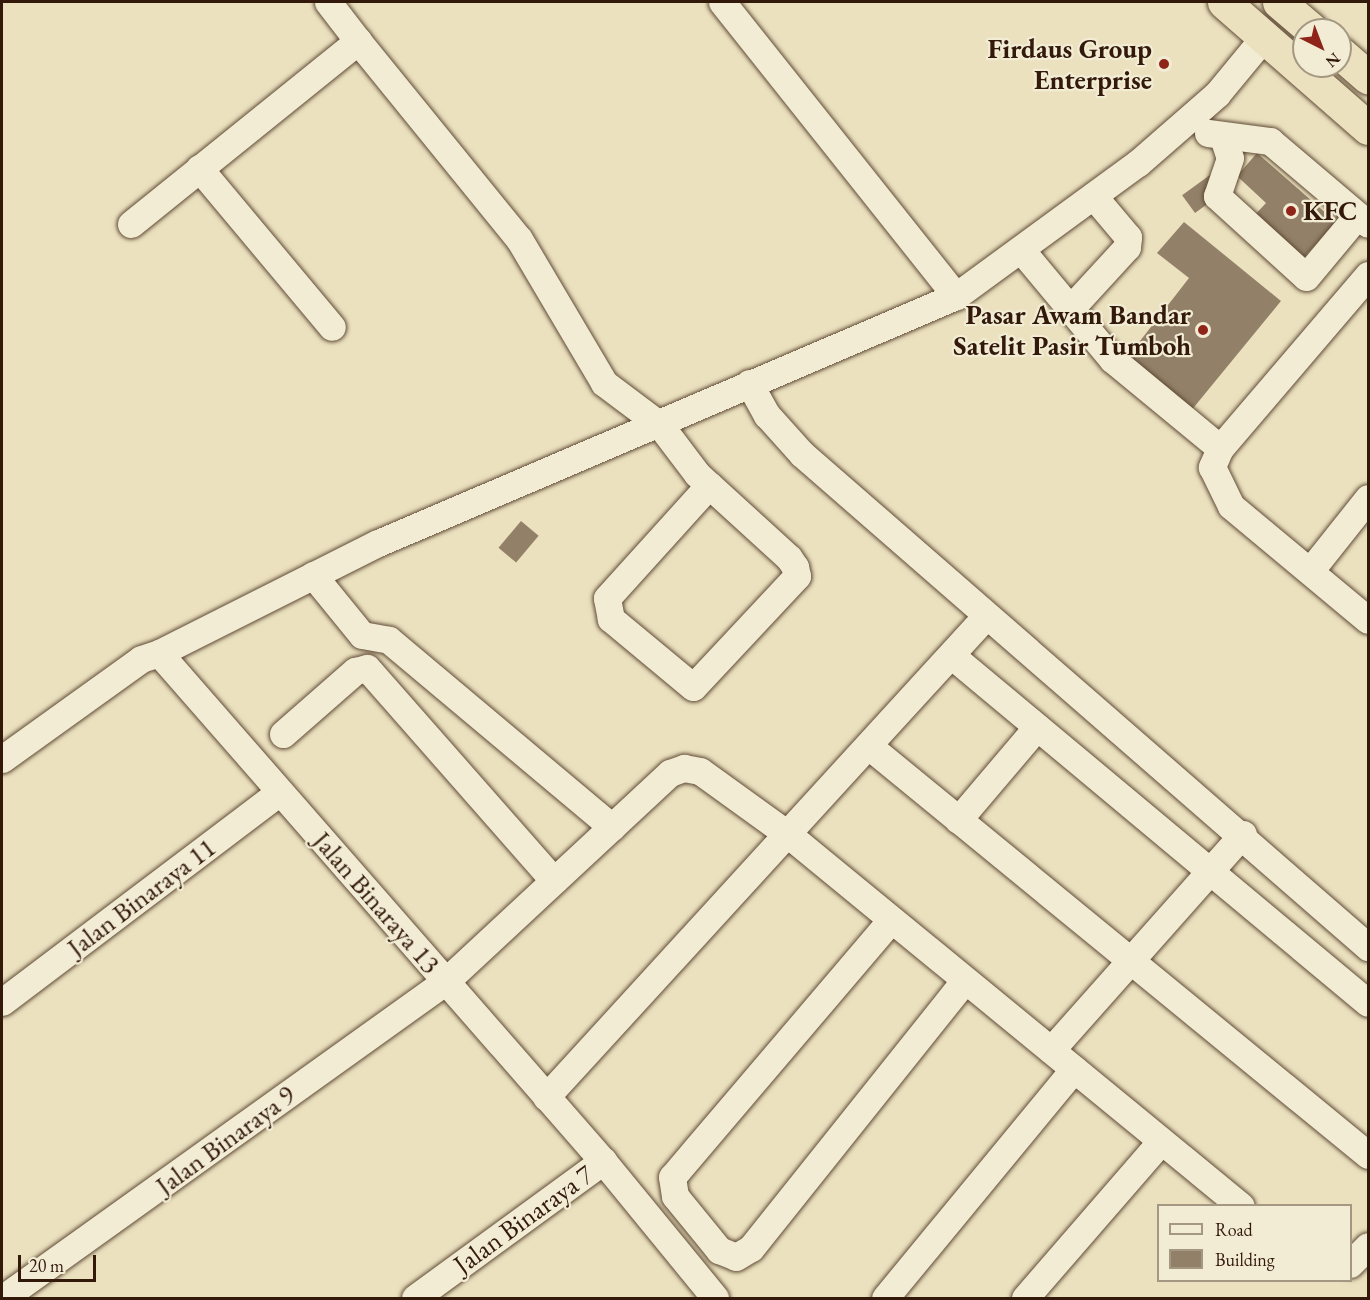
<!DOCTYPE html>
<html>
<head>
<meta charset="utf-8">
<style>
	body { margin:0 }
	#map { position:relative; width:1370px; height:1300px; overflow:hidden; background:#ebe1bf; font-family:"EB Garamond",serif }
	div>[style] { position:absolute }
	.building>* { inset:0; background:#928168; transform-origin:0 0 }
	.roads { filter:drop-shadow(0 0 2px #604b36) drop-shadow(0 0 2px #604b36) }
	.minor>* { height:27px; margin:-13.5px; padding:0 13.5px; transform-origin:13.5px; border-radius:13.5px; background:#f2ecd5 }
	.highway>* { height:33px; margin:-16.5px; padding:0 16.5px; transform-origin:16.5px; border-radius:16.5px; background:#ebe1bf }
	.dots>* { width:16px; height:16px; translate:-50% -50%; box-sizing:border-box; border:3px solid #f2ecd5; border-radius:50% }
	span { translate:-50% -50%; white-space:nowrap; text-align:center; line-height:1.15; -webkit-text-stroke:4.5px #f2ecd5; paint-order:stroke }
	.poi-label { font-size:27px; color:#321909; font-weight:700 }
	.right { translate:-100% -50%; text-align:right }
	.left { translate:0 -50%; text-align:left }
	.street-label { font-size:27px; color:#321909 }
	.frame { position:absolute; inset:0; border:3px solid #321909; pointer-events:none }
	.legend { position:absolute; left:1157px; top:1204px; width:195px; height:78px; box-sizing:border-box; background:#f2ecd5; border:2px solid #a59883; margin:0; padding:8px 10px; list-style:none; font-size:18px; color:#321909 }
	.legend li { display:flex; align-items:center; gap:12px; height:30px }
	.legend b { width:30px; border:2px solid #a59883 }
	.north { position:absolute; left:1292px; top:18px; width:60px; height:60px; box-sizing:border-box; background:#f2ecd5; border:2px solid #a59883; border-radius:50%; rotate:138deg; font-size:16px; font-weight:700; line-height:24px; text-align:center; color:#321909 }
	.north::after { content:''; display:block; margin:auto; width:21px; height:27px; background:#8f2418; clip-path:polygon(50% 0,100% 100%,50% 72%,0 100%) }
	.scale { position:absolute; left:18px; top:1255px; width:78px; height:27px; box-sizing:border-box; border:3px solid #321909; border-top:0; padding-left:8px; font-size:18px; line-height:21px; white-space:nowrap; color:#321909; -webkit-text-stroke:4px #f2ecd5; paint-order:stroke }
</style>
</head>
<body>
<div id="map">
	<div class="building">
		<i style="clip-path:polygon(1257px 153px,1336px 222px,1300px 262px,1251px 219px,1266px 203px,1237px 176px)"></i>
		<i style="left:1225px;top:164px;width:22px;height:53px;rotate:54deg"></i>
		<i style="clip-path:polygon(1184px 222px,1281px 301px,1190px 412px,1126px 359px,1189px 278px,1157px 253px)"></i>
		<i style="left:521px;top:521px;width:23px;height:35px;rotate:40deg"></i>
	</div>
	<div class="roads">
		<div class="minor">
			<i style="left:328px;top:2px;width:49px;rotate:52.4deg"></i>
			<i style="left:722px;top:2px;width:376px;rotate:51.5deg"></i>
			<i style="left:1208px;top:133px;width:63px;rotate:7.4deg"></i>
			<i style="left:1270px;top:141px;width:128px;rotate:40.3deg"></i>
			<i style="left:1223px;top:137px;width:22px;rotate:72deg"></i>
			<i style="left:1230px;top:158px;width:40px;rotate:108.9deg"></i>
			<i style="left:1217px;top:196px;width:120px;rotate:42.3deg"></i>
			<i style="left:1306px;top:277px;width:78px;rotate:-50.2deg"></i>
			<i style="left:199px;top:168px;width:207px;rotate:50.1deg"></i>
			<i style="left:131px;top:224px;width:292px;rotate:-38.9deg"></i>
			<i style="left:358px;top:41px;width:255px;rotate:50.9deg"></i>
			<i style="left:519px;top:239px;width:167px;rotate:59.4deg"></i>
			<i style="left:604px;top:383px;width:70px;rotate:36.9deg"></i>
			<i style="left:660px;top:425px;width:61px;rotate:52.9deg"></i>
			<i style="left:697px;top:474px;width:16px;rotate:43deg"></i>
			<i style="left:709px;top:485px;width:108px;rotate:42.4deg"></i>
			<i style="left:789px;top:558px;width:11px;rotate:56deg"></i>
			<i style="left:795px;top:567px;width:9px;rotate:77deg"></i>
			<i style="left:797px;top:576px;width:152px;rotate:133.1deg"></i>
			<i style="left:693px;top:687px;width:107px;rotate:-140.3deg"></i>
			<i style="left:611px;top:619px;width:21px;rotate:-101deg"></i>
			<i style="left:607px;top:598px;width:152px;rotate:-47.9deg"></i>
			<i style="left:1022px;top:251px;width:141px;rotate:50.2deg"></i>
			<i style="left:1112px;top:359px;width:140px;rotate:39.5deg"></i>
			<i style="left:1368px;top:275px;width:228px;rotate:130.5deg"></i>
			<i style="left:1220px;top:448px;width:21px;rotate:113deg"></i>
			<i style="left:1212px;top:467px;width:43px;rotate:64deg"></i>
			<i style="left:1231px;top:506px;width:178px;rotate:39.8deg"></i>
			<i style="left:1070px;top:309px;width:84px;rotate:-47.4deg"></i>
			<i style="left:1127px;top:247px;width:10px;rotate:-84deg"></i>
			<i style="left:1128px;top:237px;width:51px;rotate:-130.2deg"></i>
			<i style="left:749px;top:383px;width:37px;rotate:61deg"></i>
			<i style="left:767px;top:415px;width:52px;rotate:48.1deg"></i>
			<i style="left:802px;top:454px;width:751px;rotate:41.06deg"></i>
			<i style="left:1310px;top:571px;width:93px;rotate:-51.5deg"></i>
			<i style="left:313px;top:575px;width:77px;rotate:50.8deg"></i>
			<i style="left:362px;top:635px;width:27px;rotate:10deg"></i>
			<i style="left:389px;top:640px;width:291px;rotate:40deg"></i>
			<i style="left:159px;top:653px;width:245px;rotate:-26.7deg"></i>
			<i style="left:378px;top:543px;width:629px;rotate:-23.14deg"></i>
			<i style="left:956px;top:296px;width:225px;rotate:-36.2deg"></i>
			<i style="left:1138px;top:163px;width:105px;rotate:-41.1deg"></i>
			<i style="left:1217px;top:94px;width:75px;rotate:-50.4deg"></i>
			<i style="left:951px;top:655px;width:543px;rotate:39.85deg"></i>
			<i style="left:283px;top:734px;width:96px;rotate:-41.2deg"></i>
			<i style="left:355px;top:671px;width:12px;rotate:-14deg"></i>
			<i style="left:367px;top:668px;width:283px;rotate:48.7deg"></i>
			<i style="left:870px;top:747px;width:644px;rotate:39.33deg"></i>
			<i style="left:2px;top:759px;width:171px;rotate:-35.7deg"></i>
			<i style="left:141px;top:659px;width:19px;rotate:-18deg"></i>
			<i style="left:159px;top:653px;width:675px;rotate:48.85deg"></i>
			<i style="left:603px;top:1161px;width:177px;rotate:50.7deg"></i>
			<i style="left:958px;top:820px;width:122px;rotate:-49.7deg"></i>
			<i style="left:890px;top:921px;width:336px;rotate:130.4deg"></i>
			<i style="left:672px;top:1177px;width:19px;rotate:81deg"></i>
			<i style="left:675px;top:1196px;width:70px;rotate:50.8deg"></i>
			<i style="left:719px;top:1250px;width:18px;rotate:22deg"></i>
			<i style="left:736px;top:1257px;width:17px;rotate:-31deg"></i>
			<i style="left:751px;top:1248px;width:340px;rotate:-51.4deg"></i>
			<i style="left:2px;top:1002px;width:348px;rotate:-37.1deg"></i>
			<i style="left:1051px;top:1050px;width:289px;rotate:-48.4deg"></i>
			<i style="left:546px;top:1097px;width:650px;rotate:-47.55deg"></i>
			<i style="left:1350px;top:1264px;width:25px;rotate:-45deg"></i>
			<i style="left:3px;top:1298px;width:545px;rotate:-35.59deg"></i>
			<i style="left:446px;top:981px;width:306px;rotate:-42.9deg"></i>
			<i style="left:670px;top:773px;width:15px;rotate:-20deg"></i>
			<i style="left:684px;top:768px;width:16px;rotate:11deg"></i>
			<i style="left:700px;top:771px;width:111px;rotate:35.8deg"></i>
			<i style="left:790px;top:836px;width:583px;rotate:39.37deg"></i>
			<i style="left:415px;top:1298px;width:233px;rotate:-36.1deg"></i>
			<i style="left:885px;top:1298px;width:297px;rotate:-50.5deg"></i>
			<i style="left:1025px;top:1298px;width:206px;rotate:-49.1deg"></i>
		</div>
		<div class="highway">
			<i style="left:1224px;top:2px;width:191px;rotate:41.2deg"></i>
			<i style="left:1279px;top:2px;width:43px;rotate:40.3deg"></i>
			<i style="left:1340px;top:53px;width:37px;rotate:41deg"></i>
		</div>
	</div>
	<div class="dots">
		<i style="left:1164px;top:64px;background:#8f2418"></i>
		<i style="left:1291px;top:211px;background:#8f2418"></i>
		<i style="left:1203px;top:330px;background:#8f2418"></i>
	</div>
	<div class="poi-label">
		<span class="right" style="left:1152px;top:64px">Firdaus Group<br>Enterprise</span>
		<span class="left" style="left:1303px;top:211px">KFC</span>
		<span class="right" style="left:1191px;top:330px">Pasar Awam Bandar<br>Satelit Pasir Tumboh</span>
	</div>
	<div class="street-label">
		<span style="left:141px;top:897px;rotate:-37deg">Jalan Binaraya 11</span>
		<span style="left:377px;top:902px;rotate:49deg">Jalan Binaraya 13</span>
		<span style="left:225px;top:1140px;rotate:-36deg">Jalan Binaraya 9</span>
		<span style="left:523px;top:1219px;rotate:-36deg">Jalan Binaraya 7</span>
	</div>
	<div class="frame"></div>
	<ul class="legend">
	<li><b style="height:8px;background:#f2ecd5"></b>Road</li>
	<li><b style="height:16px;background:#928168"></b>Building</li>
	</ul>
	<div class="north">N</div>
	<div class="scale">20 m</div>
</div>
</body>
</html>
